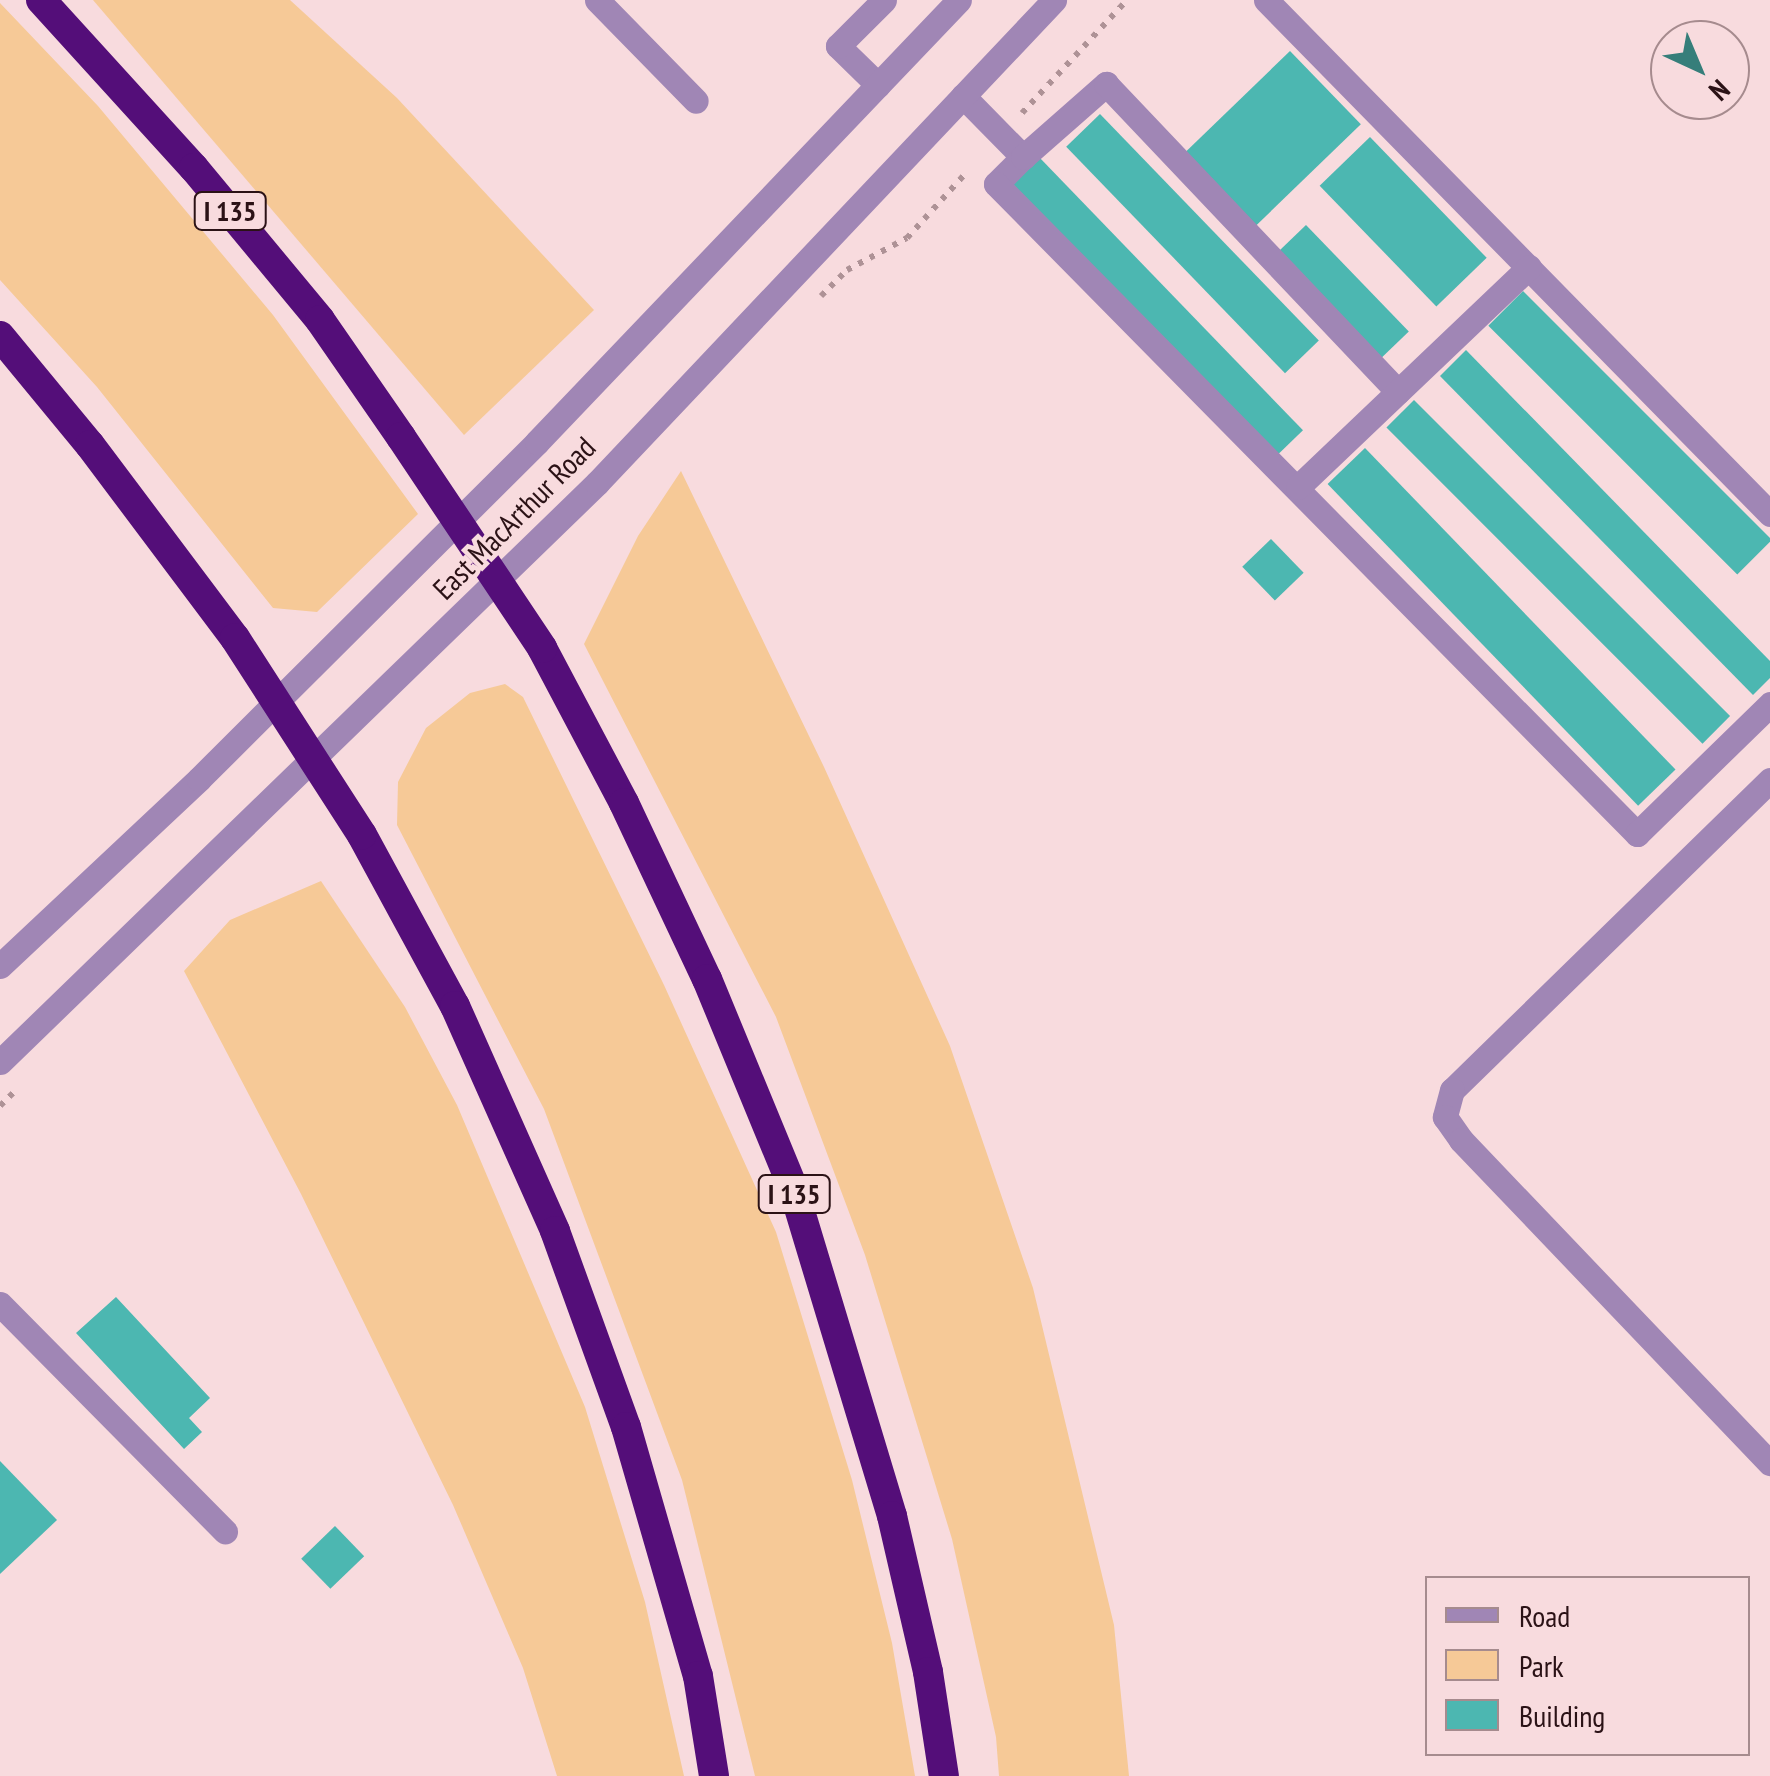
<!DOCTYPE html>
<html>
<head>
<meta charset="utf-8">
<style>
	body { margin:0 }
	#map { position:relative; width:1770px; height:1776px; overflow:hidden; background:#f8dbde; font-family:"PT Sans Narrow",sans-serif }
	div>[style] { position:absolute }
	.green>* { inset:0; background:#f6c997 }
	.building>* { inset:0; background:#4cb7b1; transform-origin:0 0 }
	.path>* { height:6px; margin-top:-3px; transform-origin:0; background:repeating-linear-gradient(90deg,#ae9296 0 5px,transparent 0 13px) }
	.minor>* { height:25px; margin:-12.5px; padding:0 12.5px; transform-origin:12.5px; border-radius:12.5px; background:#a086b5 }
	.highway>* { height:30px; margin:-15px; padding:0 15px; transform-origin:15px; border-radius:15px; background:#540e79 }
	.highway-bridge>* { height:30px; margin:-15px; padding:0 15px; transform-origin:15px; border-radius:15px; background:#540e79 }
	span { translate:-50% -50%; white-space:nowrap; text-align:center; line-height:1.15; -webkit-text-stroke:9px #f8dbde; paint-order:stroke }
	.shield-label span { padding:2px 8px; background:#f8dbde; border:2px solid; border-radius:8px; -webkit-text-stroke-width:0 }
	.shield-label { font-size:28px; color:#2b1216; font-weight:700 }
	.street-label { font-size:30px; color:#2b1216 }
	.legend { position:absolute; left:1425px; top:1576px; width:325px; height:180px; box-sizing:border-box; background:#f8dbde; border:2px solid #a68b8e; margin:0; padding:12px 18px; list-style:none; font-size:30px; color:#2b1216 }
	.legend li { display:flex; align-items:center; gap:20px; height:50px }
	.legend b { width:50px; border:2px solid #a68b8e }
	.north { position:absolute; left:1650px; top:20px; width:100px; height:100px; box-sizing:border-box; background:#f8dbde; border:2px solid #a68b8e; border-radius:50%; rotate:136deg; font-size:28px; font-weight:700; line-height:40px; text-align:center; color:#2b1216 }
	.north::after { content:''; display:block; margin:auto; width:35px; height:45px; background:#367e7a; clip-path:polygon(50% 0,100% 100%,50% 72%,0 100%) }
</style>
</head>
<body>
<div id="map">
	<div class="green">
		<i style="clip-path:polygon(93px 0,290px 0,397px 98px,594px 310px,464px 435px)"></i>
		<i style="clip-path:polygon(0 3px,98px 106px,273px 315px,418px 514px,317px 612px,273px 608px,97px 387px,0 280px)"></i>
		<i style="clip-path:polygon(681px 471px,824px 767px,950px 1046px,1033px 1288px,1114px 1625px,1129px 1776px,999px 1776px,996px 1737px,952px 1539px,865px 1255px,776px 1017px,584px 644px,638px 536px)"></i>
		<i style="clip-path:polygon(505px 684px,523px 697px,664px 985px,776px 1232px,852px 1480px,892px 1643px,915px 1776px,755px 1776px,682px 1480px,544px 1109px,397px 825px,398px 782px,426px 728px,470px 693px)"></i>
		<i style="clip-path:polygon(321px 881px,405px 1007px,457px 1105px,585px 1407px,645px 1602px,684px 1776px,557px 1776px,523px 1668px,453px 1505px,301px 1194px,184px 971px,230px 920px)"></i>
	</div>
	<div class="building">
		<i style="left:1290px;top:51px;width:102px;height:151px;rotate:46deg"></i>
		<i style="left:1100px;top:114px;width:315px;height:47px;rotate:46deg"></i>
		<i style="left:1370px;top:137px;width:168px;height:70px;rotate:46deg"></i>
		<i style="left:1039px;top:157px;width:380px;height:42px;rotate:46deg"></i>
		<i style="left:1306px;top:225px;width:148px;height:43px;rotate:46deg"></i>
		<i style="left:1523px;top:291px;width:352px;height:49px;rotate:45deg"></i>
		<i style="clip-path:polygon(1466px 350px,1770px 661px,1770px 678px,1753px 695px,1440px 376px)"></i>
		<i style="left:1414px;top:400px;width:447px;height:39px;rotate:45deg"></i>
		<i style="left:1365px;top:448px;width:447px;height:52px;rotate:46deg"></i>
		<i style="left:1271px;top:539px;width:47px;height:40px;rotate:46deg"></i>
		<i style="clip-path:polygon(116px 1297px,210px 1398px,189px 1418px,202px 1432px,184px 1449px,76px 1333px)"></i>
		<i style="clip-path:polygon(0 1461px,57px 1520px,0 1574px)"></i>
		<i style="left:335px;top:1526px;width:42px;height:47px;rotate:46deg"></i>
	</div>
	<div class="path">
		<i style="left:1022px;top:113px;width:154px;rotate:-47.1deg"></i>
		<i style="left:821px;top:296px;width:37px;rotate:-45deg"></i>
		<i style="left:847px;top:270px;width:68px;rotate:-28.1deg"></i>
		<i style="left:907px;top:238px;width:88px;rotate:-47.8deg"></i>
		<i style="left:0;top:1106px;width:25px;rotate:-45deg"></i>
	</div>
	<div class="minor">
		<i style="left:597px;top:0;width:141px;rotate:45.6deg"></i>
		<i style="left:1266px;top:0;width:720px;rotate:45.56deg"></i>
		<i style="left:878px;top:85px;width:56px;rotate:-135.7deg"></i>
		<i style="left:838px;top:46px;width:65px;rotate:-45deg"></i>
		<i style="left:963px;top:96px;width:86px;rotate:45.5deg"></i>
		<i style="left:1023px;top:157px;width:38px;rotate:135deg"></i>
		<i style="left:996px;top:184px;width:913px;rotate:45.4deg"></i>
		<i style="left:1637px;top:834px;width:186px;rotate:-44.3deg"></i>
		<i style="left:1023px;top:157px;width:111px;rotate:-41.3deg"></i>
		<i style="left:1106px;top:84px;width:424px;rotate:46.5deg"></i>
		<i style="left:1298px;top:487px;width:319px;rotate:-43.6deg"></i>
		<i style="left:1770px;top:780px;width:444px;rotate:135.7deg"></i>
		<i style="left:1452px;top:1090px;width:28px;rotate:105deg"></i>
		<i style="left:1445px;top:1117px;width:28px;rotate:55deg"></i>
		<i style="left:1461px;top:1140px;width:447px;rotate:46.3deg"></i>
		<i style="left:0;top:966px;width:273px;rotate:-43.2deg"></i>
		<i style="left:199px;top:779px;width:477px;rotate:-44.9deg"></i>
		<i style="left:537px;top:442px;width:611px;rotate:-46.33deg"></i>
		<i style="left:0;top:1062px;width:832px;rotate:-44.12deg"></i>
		<i style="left:597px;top:483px;width:665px;rotate:-46.58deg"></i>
		<i style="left:0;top:1304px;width:320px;rotate:45.3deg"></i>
	</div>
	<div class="highway">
		<i style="left:41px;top:0;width:227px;rotate:47.7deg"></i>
		<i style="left:194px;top:168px;width:197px;rotate:50.3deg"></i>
		<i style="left:320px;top:320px;width:142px;rotate:55.3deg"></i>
		<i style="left:0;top:336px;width:141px;rotate:50.5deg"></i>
		<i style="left:90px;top:445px;width:241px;rotate:53.1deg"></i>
		<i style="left:542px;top:648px;width:175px;rotate:62.1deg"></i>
		<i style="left:624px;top:803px;width:195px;rotate:64.8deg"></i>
		<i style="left:707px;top:979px;width:226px;rotate:67.6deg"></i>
		<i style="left:793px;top:1188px;width:343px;rotate:73.2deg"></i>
		<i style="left:892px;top:1516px;width:160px;rotate:77deg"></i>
		<i style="left:928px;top:1672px;width:105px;rotate:81.3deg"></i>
		<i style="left:362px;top:835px;width:195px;rotate:61.5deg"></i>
		<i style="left:455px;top:1006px;width:246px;rotate:66deg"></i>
		<i style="left:555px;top:1231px;width:208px;rotate:70.1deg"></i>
		<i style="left:626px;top:1427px;width:259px;rotate:73.9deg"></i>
		<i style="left:698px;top:1676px;width:101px;rotate:80.9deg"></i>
	</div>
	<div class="highway-bridge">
		<i style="left:401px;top:437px;width:254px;rotate:56.2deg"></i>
		<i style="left:235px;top:638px;width:234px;rotate:57.2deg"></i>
	</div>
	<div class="shield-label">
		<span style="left:230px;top:211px">I 135</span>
		<span style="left:794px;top:1194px">I 135</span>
	</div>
	<div class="street-label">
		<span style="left:514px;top:518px;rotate:-45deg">East MacArthur Road</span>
	</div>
	<ul class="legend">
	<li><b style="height:12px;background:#a086b5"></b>Road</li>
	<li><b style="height:28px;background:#f6c997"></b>Park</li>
	<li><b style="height:28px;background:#4cb7b1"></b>Building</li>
	</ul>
	<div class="north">N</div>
</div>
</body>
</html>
